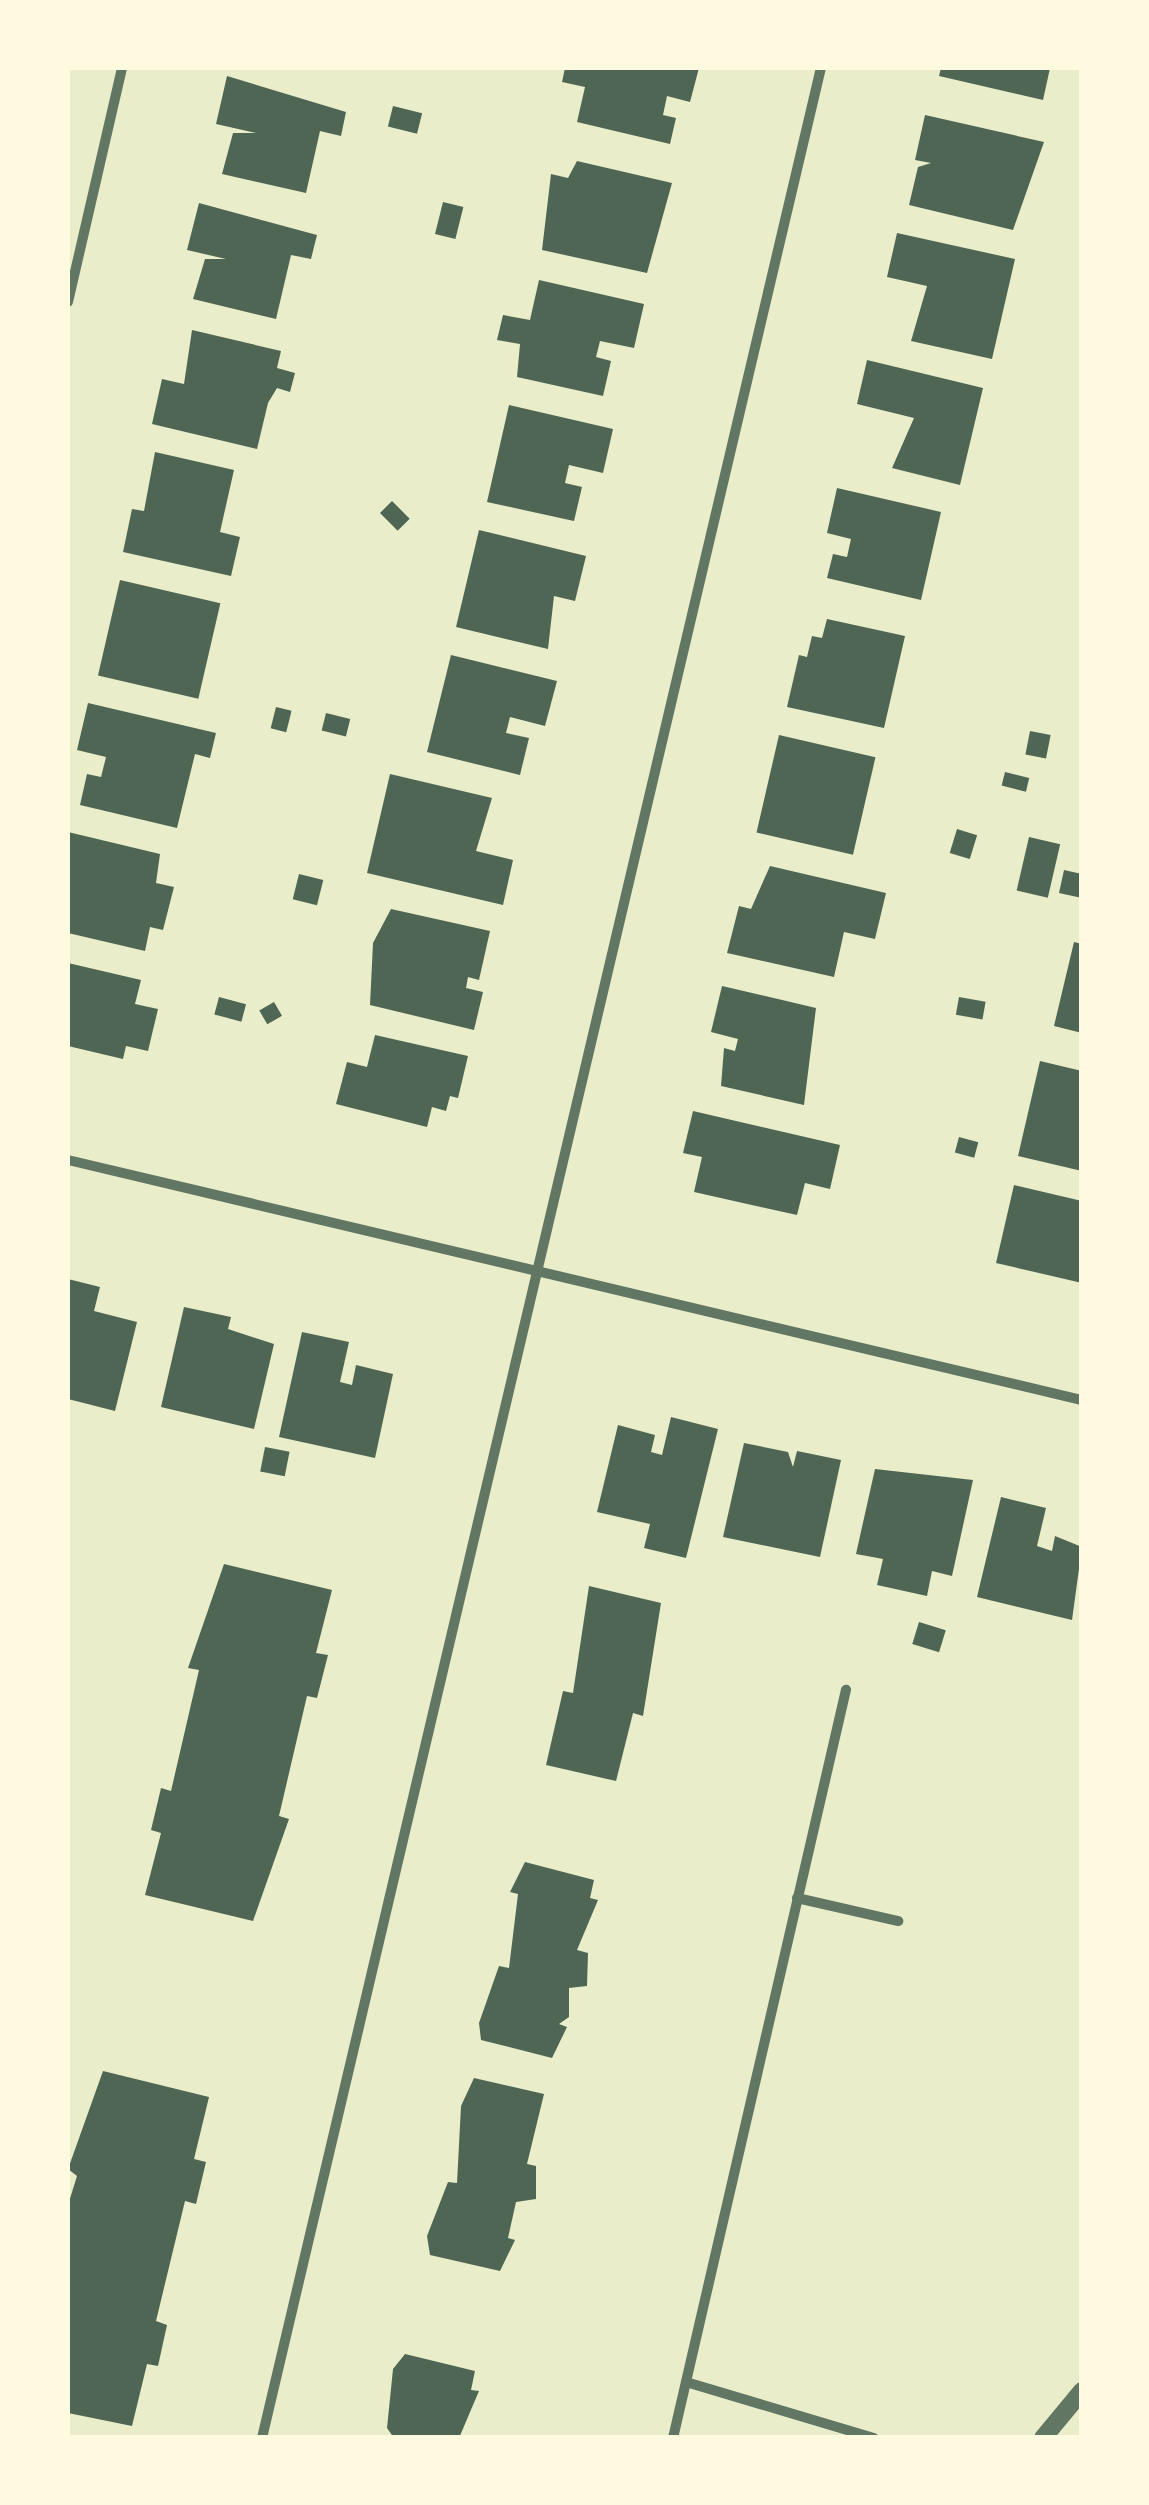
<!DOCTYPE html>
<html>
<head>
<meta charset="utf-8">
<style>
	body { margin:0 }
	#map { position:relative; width:1149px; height:2505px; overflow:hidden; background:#e9edc9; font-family:"Noto Serif",serif }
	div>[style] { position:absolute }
	.building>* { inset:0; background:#4f6655; transform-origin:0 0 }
	.minor>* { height:10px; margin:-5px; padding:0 5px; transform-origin:5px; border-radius:5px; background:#617663 }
	.tertiary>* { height:18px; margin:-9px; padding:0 9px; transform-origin:9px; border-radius:9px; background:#617663 }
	span { translate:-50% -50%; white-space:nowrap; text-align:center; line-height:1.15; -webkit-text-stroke:8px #fefae0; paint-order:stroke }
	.frame { position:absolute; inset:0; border:70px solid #fefae0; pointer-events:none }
</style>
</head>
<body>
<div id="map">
	<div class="building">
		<i style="clip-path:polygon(565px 68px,699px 68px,690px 102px,667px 96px,663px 115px,676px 118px,670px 144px,577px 122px,585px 87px,562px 82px)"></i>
		<i style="clip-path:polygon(941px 68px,1050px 68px,1043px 100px,939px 76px)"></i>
		<i style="clip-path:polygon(227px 76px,346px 112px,341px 136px,320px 131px,306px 193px,222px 174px,233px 133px,256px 133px,216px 124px)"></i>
		<i style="left:393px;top:106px;width:30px;height:21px;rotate:14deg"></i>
		<i style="clip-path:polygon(925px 115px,1044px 142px,1013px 230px,909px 205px,918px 167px,931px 163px,915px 160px)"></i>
		<i style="clip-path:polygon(577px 161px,672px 183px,647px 273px,542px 250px,551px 174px,568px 178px)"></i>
		<i style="left:443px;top:202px;width:21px;height:33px;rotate:14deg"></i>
		<i style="clip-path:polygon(199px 203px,317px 235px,311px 259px,291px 255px,276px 319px,193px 299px,205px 259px,226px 259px,187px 250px)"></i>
		<i style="clip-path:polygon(897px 233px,1015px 259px,992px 359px,911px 341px,927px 286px,887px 277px)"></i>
		<i style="clip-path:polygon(539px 280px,644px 304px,634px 348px,600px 341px,596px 357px,611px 361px,603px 396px,517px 377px,520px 344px,497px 340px,503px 315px,530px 320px)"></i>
		<i style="clip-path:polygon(192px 330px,281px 351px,277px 368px,295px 373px,290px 392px,277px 388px,268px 403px,257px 449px,152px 424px,162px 379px,184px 384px)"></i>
		<i style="clip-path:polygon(867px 360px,983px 388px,960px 485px,892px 468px,914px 418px,857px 404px)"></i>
		<i style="clip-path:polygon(509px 405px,613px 429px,603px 473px,569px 465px,565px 483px,582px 487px,574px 521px,487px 502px)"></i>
		<i style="clip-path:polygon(155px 452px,234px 470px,220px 532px,240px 537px,231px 576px,123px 552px,132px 509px,144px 511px)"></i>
		<i style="clip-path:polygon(837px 488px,941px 512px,921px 600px,827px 578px,833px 554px,847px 557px,851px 539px,827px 533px)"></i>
		<i style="left:392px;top:501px;width:25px;height:17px;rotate:45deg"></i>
		<i style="clip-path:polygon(479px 530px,586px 556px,575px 601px,554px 596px,548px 649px,456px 627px)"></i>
		<i style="left:120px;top:580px;width:103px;height:98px;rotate:13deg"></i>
		<i style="clip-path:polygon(827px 619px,905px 636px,884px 728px,787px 707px,799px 655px,807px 657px,812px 636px,822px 638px)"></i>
		<i style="clip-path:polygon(451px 655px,557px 681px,545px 726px,510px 717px,506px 733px,529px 738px,520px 775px,427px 752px)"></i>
		<i style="clip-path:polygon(88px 703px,216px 733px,210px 758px,195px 754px,177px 828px,80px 805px,87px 774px,101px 777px,106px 757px,77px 750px)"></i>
		<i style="left:276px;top:707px;width:16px;height:22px;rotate:14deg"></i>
		<i style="left:326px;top:713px;width:25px;height:18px;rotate:14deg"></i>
		<i style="left:1030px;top:731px;width:21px;height:24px;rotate:11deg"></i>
		<i style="left:779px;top:735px;width:99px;height:100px;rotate:13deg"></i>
		<i style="left:1005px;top:772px;width:25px;height:14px;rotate:14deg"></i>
		<i style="clip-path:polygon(390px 774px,492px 798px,476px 851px,513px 860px,503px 905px,367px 873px)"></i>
		<i style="left:957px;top:829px;width:21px;height:25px;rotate:17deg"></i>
		<i style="clip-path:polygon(68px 832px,160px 854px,156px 883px,174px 887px,163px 930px,150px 927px,145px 951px,68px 933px)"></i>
		<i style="left:1029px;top:837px;width:32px;height:55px;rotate:13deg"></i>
		<i style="clip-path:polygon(770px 866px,886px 893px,875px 939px,844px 932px,834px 977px,727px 953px,739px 906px,751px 909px)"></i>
		<i style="clip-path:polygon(1064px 870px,1082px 874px,1082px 898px,1059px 893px)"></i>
		<i style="left:299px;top:874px;width:25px;height:26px;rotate:14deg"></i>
		<i style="clip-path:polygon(391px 909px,490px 931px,479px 980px,468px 977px,466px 988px,483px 992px,474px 1030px,370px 1005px,373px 943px)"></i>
		<i style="clip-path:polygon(1074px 942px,1082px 944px,1082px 1033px,1054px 1026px)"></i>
		<i style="clip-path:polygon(68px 963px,141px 980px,135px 1004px,158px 1009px,148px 1051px,126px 1046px,123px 1059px,68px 1046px)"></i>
		<i style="clip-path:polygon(722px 986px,816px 1008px,804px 1105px,721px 1086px,724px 1048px,735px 1051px,738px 1039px,711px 1032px)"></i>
		<i style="left:219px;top:997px;width:28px;height:18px;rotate:15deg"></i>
		<i style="left:959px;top:997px;width:27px;height:18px;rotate:10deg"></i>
		<i style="left:274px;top:1002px;width:16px;height:17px;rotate:60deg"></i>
		<i style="clip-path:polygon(375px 1035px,468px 1056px,458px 1098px,450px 1096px,446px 1111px,432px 1107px,427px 1127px,336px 1104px,347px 1062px,367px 1067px)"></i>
		<i style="clip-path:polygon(1040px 1061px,1082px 1071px,1082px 1171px,1018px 1156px)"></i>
		<i style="clip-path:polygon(693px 1111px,840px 1145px,830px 1189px,805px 1183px,797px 1215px,694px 1192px,702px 1157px,683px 1153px)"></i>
		<i style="left:959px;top:1137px;width:20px;height:16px;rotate:15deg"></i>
		<i style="clip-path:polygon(1014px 1185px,1082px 1201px,1082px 1283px,996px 1263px)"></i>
		<i style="clip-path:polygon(68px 1279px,100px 1287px,94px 1311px,137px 1322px,115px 1411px,68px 1399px)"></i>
		<i style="clip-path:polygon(184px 1307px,231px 1317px,228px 1329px,274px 1344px,254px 1429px,161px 1407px)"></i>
		<i style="clip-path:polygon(302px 1332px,349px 1342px,340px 1382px,352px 1385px,356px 1365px,393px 1374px,375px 1458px,279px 1437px)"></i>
		<i style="clip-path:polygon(671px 1417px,718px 1429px,686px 1558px,644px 1548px,650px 1524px,597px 1512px,618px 1425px,655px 1435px,651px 1452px,662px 1455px)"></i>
		<i style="clip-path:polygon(744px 1443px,788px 1452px,793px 1467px,797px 1451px,841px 1460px,820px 1557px,723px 1537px)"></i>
		<i style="left:265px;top:1447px;width:25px;height:25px;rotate:11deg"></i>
		<i style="clip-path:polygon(875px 1469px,973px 1480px,952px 1576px,932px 1571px,927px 1596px,877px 1585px,883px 1559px,856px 1554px)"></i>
		<i style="clip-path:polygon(1001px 1497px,1046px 1508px,1037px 1546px,1052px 1551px,1055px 1536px,1082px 1547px,1072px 1620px,977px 1597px)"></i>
		<i style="clip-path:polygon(224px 1564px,332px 1590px,316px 1653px,328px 1655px,317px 1698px,307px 1696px,279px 1816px,289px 1819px,253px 1921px,145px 1895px,161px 1833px,151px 1830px,161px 1788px,171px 1791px,199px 1670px,188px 1668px)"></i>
		<i style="clip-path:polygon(589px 1586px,661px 1603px,643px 1716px,633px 1713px,616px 1781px,546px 1765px,563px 1691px,573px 1693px)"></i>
		<i style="left:919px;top:1622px;width:28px;height:23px;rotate:17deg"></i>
		<i style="clip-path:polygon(525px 1862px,594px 1880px,590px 1898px,598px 1900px,577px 1950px,588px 1953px,587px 1986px,569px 1988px,569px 2017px,559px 2024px,567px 2027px,552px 2058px,481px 2040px,479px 2023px,499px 1966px,509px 1968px,518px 1894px,510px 1892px)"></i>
		<i style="clip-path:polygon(103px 2071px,209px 2097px,194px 2159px,206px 2162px,196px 2204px,185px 2201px,156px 2321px,167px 2325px,158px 2366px,147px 2364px,132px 2426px,68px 2413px,68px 2205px,77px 2176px,68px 2169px)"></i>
		<i style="clip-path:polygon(474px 2078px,544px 2094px,527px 2164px,536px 2166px,536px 2199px,516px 2202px,508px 2238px,515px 2240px,500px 2271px,430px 2255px,427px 2236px,448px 2182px,457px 2183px,461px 2106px)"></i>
		<i style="clip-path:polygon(405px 2354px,475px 2371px,471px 2390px,479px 2391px,459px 2438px,394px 2438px,387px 2428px,393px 2369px)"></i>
	</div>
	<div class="minor">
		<i style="left:68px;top:302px;width:240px;rotate:-77deg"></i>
		<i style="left:68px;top:1160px;width:1042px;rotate:13.32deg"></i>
		<i style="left:797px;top:1898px;width:104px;rotate:12.8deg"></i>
		<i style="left:686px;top:2382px;width:196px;rotate:16.6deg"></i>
		<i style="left:262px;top:2438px;width:2435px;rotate:-76.73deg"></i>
		<i style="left:673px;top:2438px;width:768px;rotate:-76.98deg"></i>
	</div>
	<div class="tertiary">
		<i style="left:1043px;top:2438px;width:61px;rotate:-50.3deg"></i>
	</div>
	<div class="frame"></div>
</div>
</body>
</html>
